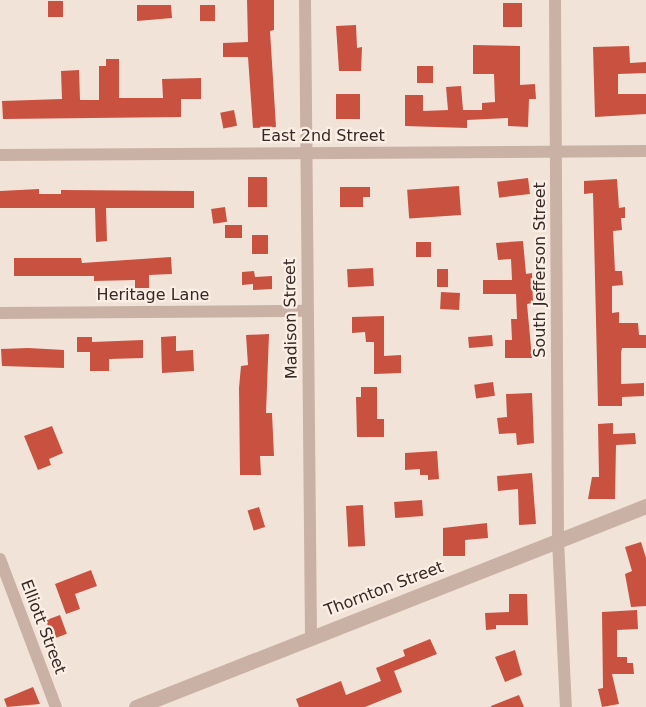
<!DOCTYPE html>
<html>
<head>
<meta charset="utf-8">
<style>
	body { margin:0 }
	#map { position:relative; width:646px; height:707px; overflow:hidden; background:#f2e3d9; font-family:"DejaVu Sans",sans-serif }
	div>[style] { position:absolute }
	.building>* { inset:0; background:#c95140; transform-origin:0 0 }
	.minor>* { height:12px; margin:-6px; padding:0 6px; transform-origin:6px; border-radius:6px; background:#cab1a5 }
	.tertiary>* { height:15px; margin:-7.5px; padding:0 7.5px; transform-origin:7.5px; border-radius:7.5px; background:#cab1a5 }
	span { translate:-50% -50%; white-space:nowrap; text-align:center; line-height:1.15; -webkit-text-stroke:4.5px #faeee5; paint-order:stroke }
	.street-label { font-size:16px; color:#362926 }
</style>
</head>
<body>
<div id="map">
	<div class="building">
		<i style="clip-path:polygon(247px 0,274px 0,274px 30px,270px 31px,276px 127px,253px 128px,248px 57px,223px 57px,223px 43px,248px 42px)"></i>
		<i style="left:48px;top:1px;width:15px;height:16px"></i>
		<i style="left:522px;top:3px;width:24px;height:19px;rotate:90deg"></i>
		<i style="clip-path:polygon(137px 5px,171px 5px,172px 18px,137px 21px)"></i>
		<i style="left:200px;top:5px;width:15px;height:16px"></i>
		<i style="clip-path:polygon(356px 25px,357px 48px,362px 47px,361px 71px,339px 71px,336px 26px)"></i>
		<i style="clip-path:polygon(473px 45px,520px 46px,520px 85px,535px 84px,536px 99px,529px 99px,528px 127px,508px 126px,508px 118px,467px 120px,467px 128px,405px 126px,405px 95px,423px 95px,423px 111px,448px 110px,446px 87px,461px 86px,463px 110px,482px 110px,482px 103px,495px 102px,494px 74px,473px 74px)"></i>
		<i style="clip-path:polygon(629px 46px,630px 63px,646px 62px,646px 73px,618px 74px,618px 94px,646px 94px,646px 114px,595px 117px,593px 47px)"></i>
		<i style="clip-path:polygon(106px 59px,119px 59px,119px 98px,163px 98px,162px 79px,201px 78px,201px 99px,181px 99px,181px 117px,3px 119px,2px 101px,62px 99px,61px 71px,79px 70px,80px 100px,99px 100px,99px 66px,106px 66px)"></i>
		<i style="left:417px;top:66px;width:16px;height:17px"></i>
		<i style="left:336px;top:94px;width:24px;height:25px"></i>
		<i style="left:234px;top:110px;width:16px;height:14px;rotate:79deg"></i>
		<i style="left:248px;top:177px;width:19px;height:30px"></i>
		<i style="left:528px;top:178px;width:16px;height:31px;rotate:83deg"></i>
		<i style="clip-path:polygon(617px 179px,619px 208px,625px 207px,625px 218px,621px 218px,622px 230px,613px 231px,615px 271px,622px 271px,623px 285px,612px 286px,612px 313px,619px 312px,619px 323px,638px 323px,639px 335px,646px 335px,646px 348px,622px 348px,621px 353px,621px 384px,644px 383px,644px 396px,622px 397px,622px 406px,598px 406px,593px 193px,584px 194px,584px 181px)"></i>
		<i style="left:459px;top:186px;width:29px;height:52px;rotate:86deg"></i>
		<i style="clip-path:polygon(340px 187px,370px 187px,370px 197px,363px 197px,363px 207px,340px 207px)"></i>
		<i style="clip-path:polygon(39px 189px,39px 194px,61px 194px,61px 190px,194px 191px,194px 208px,106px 208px,107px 241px,96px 242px,95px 208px,0 208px,0 191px)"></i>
		<i style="left:225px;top:207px;width:15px;height:14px;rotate:82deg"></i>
		<i style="left:225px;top:225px;width:17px;height:13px"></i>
		<i style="left:252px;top:235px;width:16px;height:19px"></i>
		<i style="clip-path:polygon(523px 241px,526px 274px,532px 273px,533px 303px,527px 304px,532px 358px,505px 358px,505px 340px,512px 340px,511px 319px,517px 319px,516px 294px,483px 294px,483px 280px,512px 280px,511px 259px,498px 260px,496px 243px)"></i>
		<i style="left:431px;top:242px;width:15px;height:15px;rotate:90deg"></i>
		<i style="clip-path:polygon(171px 257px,172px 274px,149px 275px,149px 288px,135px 288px,135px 280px,94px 281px,94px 276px,14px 276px,14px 258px,81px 258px,82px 263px)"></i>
		<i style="left:373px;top:268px;width:18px;height:26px;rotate:87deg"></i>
		<i style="left:437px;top:269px;width:11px;height:18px"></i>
		<i style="clip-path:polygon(254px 271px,255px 277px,272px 276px,272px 289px,253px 290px,253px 284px,242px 285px,242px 272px)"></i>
		<i style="left:441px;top:292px;width:19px;height:17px;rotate:3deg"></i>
		<i style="clip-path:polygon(384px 316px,384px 356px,401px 355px,401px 373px,374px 374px,374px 342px,366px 342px,365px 332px,352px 333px,352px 317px)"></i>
		<i style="clip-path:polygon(269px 334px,266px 413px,272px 413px,274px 456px,260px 456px,261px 475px,240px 475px,239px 388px,241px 366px,248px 365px,246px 335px)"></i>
		<i style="left:492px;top:335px;width:11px;height:24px;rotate:85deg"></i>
		<i style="clip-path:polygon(176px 336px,176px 351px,193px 350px,194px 371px,162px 373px,161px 337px)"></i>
		<i style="clip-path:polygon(77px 337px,92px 337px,92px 342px,143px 340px,143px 358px,109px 359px,109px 371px,90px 371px,90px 352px,77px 352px)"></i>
		<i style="clip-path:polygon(28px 348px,64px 350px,64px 368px,2px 366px,1px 349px)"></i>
		<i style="left:493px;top:382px;width:14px;height:19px;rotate:82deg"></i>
		<i style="clip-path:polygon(361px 387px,377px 387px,377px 419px,384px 419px,384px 437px,357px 437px,356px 397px,361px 397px)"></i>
		<i style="clip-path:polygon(532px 393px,534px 443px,517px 445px,516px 433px,499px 434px,497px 418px,507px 417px,506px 394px)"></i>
		<i style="clip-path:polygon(613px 423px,613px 434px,635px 433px,636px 444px,616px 445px,615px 499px,588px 499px,592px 477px,599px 477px,598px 424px)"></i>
		<i style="clip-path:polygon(52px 426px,63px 453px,49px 459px,51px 465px,38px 470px,24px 436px)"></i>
		<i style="clip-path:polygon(437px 451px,439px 479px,428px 480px,428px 475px,420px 475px,420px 469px,405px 470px,405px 453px)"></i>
		<i style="clip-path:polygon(532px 473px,536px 524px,519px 525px,518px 489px,498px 491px,497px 476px)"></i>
		<i style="left:422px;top:500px;width:16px;height:28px;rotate:86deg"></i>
		<i style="left:363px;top:505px;width:41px;height:17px;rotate:87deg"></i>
		<i style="left:259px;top:507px;width:21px;height:12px;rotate:73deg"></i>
		<i style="clip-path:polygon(487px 523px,488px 538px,465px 540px,465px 556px,443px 556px,443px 528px)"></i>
		<i style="clip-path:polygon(641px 542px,646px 558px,646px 606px,631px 607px,625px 574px,632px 571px,625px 547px)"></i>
		<i style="clip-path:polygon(91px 570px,97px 586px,75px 594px,80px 609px,66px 614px,55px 584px)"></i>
		<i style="clip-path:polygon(509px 594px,527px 594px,528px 625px,496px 625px,496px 629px,486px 630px,485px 613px,509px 612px)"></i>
		<i style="clip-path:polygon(637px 610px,638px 629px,617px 630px,617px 657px,627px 657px,627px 663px,633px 663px,634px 674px,612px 674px,619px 704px,602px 707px,598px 689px,603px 688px,602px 612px)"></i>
		<i style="left:60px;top:615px;width:20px;height:15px;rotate:70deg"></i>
		<i style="clip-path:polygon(430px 639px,437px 654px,394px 671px,402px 692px,365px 707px,299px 707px,296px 699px,341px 681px,346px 695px,381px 681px,376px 668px,405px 656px,403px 650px)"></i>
		<i style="clip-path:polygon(515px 650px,522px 675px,505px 682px,495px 657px)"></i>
		<i style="clip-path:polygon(33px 687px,40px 704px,7px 707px,4px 699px)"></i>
		<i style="clip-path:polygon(519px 695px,524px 707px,491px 707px,491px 706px)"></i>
	</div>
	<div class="minor">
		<i style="left:305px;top:0;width:637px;rotate:89.46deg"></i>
		<i style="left:555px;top:0;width:540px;rotate:89.68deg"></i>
		<i style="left:558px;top:540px;width:167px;rotate:87.3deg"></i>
		<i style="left:0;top:155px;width:646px;rotate:-0.35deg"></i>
		<i style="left:0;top:313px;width:307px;rotate:-0.4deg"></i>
		<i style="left:0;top:559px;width:158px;rotate:69.3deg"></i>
	</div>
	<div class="tertiary">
		<i style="left:136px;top:707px;width:548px;rotate:-21.51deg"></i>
	</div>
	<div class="street-label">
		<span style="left:323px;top:136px">East 2nd Street</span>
		<span style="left:540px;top:270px;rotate:-90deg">South Jefferson Street</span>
		<span style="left:153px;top:295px">Heritage Lane</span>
		<span style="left:291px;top:319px;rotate:-91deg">Madison Street</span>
		<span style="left:384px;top:589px;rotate:-21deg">Thornton Street</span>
		<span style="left:43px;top:627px;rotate:69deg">Elliott Street</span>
	</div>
</div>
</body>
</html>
